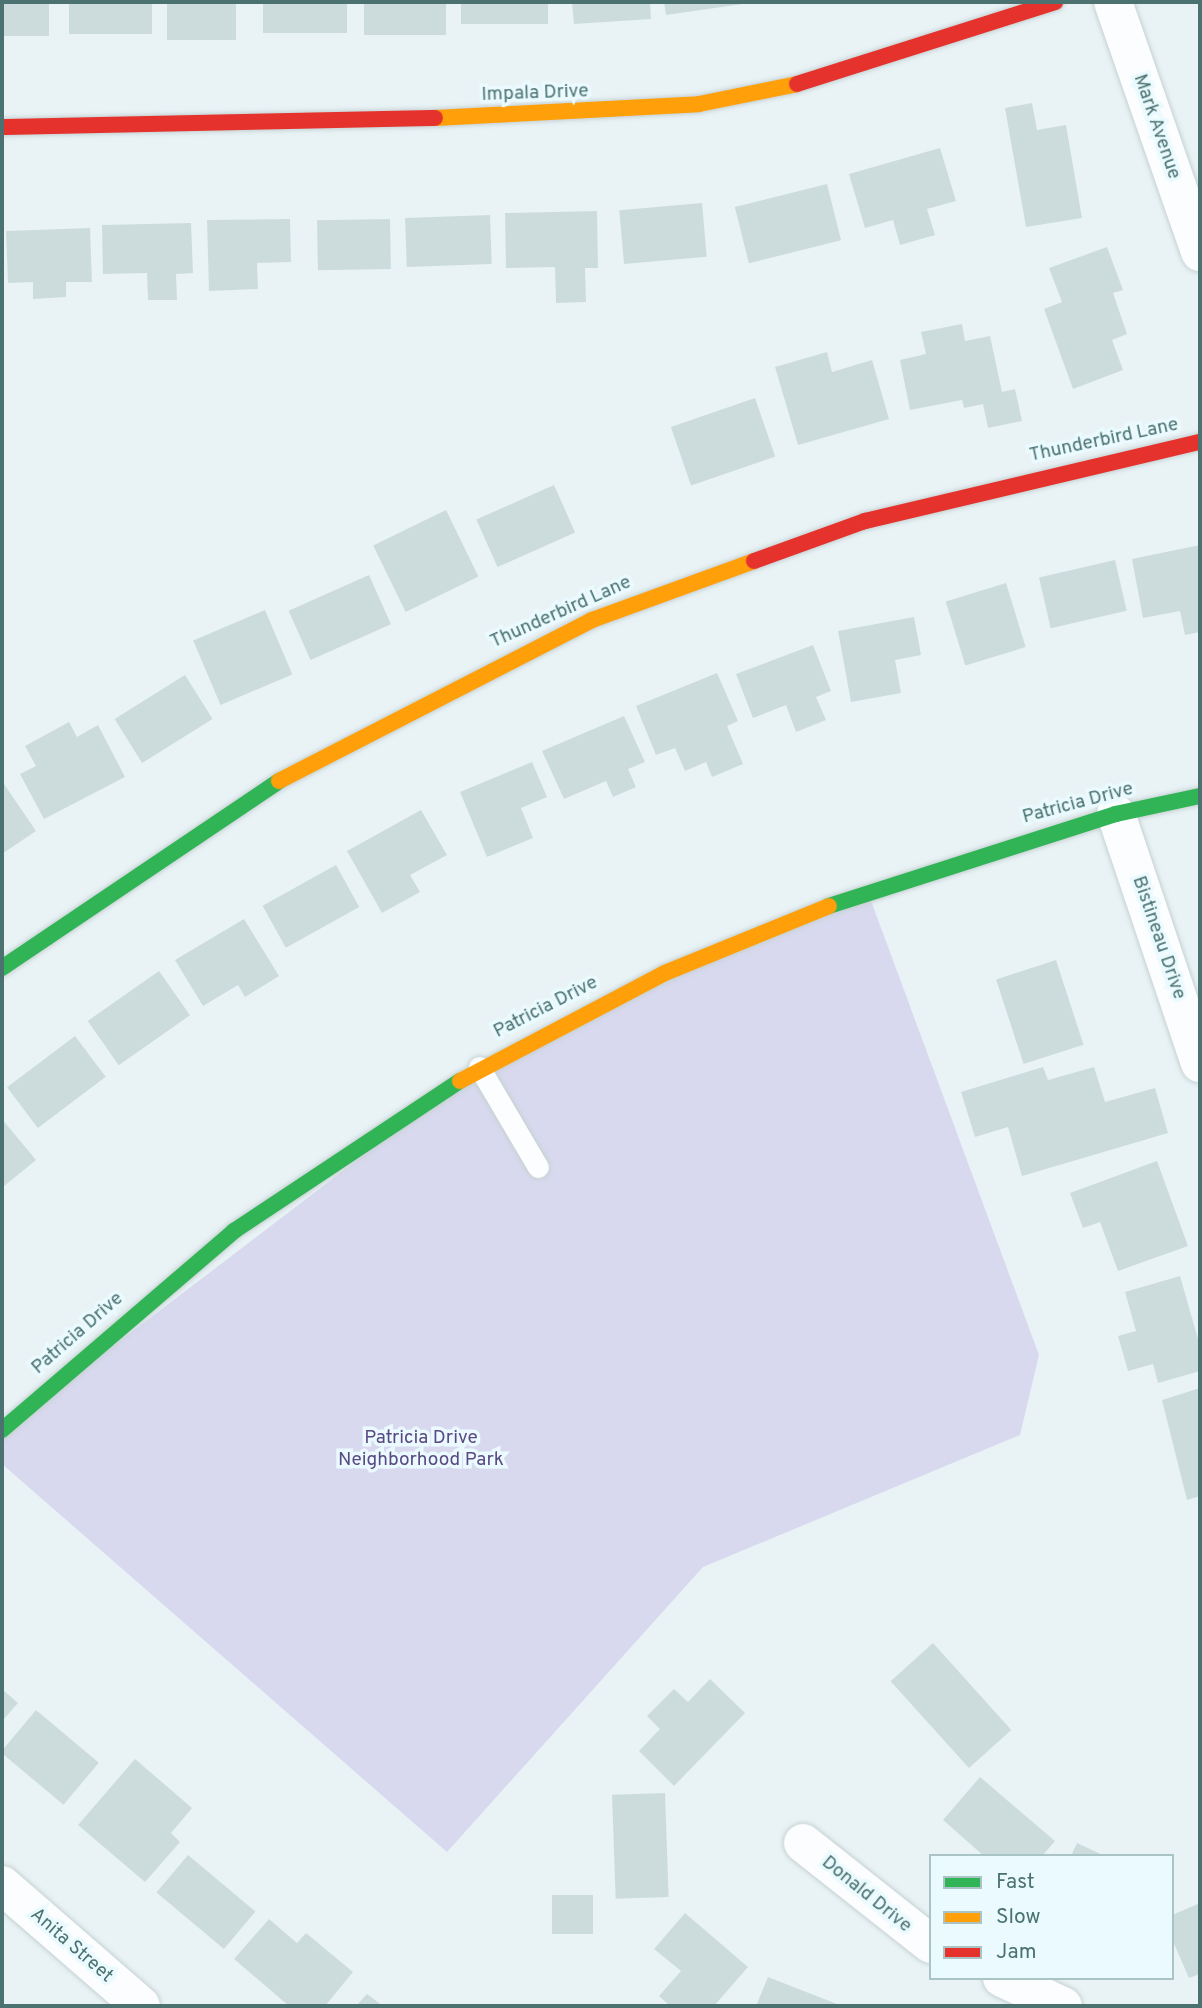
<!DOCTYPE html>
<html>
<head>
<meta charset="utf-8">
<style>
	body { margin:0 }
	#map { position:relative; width:1202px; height:2008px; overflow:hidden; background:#e9f3f6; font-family:Overpass,sans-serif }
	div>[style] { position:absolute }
	.green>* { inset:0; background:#d8d9ee }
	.building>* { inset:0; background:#ccdcdd; transform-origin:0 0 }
	.roads { filter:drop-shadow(0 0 2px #c6d1d2) drop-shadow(0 0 2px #c6d1d2) }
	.lane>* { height:21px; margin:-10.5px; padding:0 10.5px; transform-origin:10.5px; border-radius:10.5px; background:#fcfdfe }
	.street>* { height:38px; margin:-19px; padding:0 19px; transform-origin:19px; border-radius:19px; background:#fcfdfe }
	.fast>* { height:16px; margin:-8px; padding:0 8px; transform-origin:8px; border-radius:8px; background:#30b455 }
	.slow>* { height:16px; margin:-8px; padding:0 8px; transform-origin:8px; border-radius:8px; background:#ff9f0a }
	.jam>* { height:16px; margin:-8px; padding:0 8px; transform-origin:8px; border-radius:8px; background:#e5322d }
	span { translate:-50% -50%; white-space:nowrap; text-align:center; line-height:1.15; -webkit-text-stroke:7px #eafafe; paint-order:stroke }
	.street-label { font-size:19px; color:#4b7271 }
	.park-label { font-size:19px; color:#5b4983 }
	.frame { position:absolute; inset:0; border:4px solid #4b7271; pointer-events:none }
	.legend { position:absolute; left:929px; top:1854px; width:245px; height:126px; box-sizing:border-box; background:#eafafe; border:2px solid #aac4c6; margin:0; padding:9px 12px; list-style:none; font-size:21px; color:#4b7271 }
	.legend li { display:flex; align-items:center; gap:14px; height:35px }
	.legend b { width:35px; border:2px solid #aac4c6 }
</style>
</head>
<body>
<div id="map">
	<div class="green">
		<i style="clip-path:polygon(867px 890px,1039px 1355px,1020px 1435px,703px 1567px,447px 1852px,2px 1464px,2px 1431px,479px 1067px)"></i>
	</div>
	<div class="building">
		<i style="left:2px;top:2px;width:47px;height:34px"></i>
		<i style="left:69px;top:2px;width:83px;height:32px"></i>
		<i style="left:167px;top:2px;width:69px;height:38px"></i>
		<i style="left:263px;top:2px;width:84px;height:31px"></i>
		<i style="left:364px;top:2px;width:82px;height:33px"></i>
		<i style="left:461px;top:2px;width:87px;height:22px"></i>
		<i style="clip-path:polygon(572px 2px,650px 2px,651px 19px,574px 24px)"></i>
		<i style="clip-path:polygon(664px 2px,750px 2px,750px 3px,666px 15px)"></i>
		<i style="clip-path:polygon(1032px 103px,1037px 130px,1066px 125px,1082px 218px,1026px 227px,1005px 108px)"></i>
		<i style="clip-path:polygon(940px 148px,956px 201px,927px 209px,935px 235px,900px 245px,893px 220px,865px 228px,849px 174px)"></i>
		<i style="left:827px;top:184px;width:58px;height:95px;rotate:76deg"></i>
		<i style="left:702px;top:203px;width:54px;height:83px;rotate:85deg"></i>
		<i style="clip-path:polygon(597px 211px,598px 268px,585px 268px,586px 302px,556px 303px,555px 267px,506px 268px,505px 213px)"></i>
		<i style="left:490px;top:215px;width:49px;height:85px;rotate:88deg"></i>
		<i style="clip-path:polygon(290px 219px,291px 262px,257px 263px,258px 289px,209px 291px,207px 220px)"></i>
		<i style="left:390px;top:219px;width:50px;height:73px;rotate:89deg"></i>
		<i style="clip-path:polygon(191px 223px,193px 273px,176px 274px,177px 300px,148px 300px,147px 273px,103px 274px,102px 225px)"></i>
		<i style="clip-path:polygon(90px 228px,92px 282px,66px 282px,66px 297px,33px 299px,33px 282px,8px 283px,6px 231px)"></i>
		<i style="clip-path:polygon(1107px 247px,1123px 290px,1113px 293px,1127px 334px,1112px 340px,1123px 370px,1073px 389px,1044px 309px,1062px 302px,1049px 268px)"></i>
		<i style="clip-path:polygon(962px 324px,965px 341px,990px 336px,1002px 392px,1015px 389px,1022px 421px,988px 428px,983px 404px,964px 408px,962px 400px,910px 410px,900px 360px,926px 354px,921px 332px)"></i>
		<i style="clip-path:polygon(827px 352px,832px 372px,872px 360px,889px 419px,798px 445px,775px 367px)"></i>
		<i style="left:755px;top:398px;width:62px;height:89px;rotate:71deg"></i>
		<i style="left:554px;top:485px;width:52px;height:85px;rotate:66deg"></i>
		<i style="left:446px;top:510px;width:74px;height:81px;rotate:64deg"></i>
		<i style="clip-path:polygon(1200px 545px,1200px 632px,1185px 635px,1180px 611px,1143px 618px,1132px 559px)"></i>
		<i style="left:1115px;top:560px;width:52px;height:78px;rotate:77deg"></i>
		<i style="left:369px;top:575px;width:54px;height:88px;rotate:66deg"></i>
		<i style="left:1006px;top:583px;width:67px;height:63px;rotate:73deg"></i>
		<i style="left:265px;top:610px;width:70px;height:78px;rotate:67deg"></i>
		<i style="clip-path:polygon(914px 617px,921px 655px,895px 660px,901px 693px,851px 702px,838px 631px)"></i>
		<i style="clip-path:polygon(813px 645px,831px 691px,816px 697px,826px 720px,796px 732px,786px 705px,753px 718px,736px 674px)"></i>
		<i style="clip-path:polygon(717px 673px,738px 721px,727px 726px,743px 764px,712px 777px,706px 762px,685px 771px,675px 748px,656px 755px,636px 706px)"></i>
		<i style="left:185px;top:675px;width:52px;height:83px;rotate:58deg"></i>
		<i style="clip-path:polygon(624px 716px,645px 762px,628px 769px,636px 787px,613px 797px,606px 781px,564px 799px,542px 751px)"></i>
		<i style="clip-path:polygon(69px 722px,77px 737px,98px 725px,125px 777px,44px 819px,20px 774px,36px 766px,25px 746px)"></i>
		<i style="clip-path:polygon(532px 762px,547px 797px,521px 808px,533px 838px,487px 857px,460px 792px)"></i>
		<i style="clip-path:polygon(2px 781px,36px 831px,2px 854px)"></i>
		<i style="clip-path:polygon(421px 810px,447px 855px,410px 875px,420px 892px,382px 913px,347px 851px)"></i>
		<i style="left:336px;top:865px;width:48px;height:84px;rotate:61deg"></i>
		<i style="clip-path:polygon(244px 919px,279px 976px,245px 997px,238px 985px,203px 1006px,175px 960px)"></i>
		<i style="left:1056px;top:960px;width:89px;height:63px;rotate:72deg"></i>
		<i style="left:159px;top:971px;width:54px;height:87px;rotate:55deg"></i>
		<i style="left:75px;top:1036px;width:51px;height:85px;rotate:53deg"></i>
		<i style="clip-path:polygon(1043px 1067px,1048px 1080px,1094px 1067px,1105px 1102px,1155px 1088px,1168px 1133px,1022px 1176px,1008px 1127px,975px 1137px,961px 1092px)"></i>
		<i style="clip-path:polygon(2px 1119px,36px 1160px,3px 1187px,2px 1185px)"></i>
		<i style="clip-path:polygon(1157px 1161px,1188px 1246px,1118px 1271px,1100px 1222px,1083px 1228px,1070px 1193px)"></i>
		<i style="clip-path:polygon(1180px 1276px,1200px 1346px,1200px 1371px,1158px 1383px,1153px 1364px,1128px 1371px,1118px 1336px,1136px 1331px,1125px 1292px)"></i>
		<i style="clip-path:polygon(1200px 1388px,1200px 1496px,1187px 1500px,1162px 1400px)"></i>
		<i style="left:933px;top:1643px;width:117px;height:57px;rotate:48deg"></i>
		<i style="clip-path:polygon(710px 1679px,745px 1713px,674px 1786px,639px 1751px,660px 1729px,647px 1716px,674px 1689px,688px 1702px)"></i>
		<i style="clip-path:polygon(2px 1689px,18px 1703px,2px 1721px)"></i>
		<i style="left:36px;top:1710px;width:82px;height:55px;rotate:40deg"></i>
		<i style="clip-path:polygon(135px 1759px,192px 1808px,171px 1833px,180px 1842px,145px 1882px,78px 1825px)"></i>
		<i style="clip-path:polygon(980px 1777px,1055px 1841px,1042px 1856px,984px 1856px,943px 1820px)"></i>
		<i style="left:665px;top:1793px;width:104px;height:53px;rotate:88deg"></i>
		<i style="clip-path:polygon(1077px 1843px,1105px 1856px,1071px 1856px)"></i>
		<i style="left:188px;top:1855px;width:88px;height:49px;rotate:40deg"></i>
		<i style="left:552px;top:1895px;width:41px;height:39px"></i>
		<i style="clip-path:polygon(1200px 1903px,1200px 1974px,1189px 1978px,1172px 1939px,1172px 1915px)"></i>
		<i style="clip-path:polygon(685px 1913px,748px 1967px,714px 2006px,670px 2006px,659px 1996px,681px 1971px,654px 1949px)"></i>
		<i style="clip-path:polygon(269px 1919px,297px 1943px,306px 1933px,353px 1972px,325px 2006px,289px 2006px,234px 1959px)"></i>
		<i style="clip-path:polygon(768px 1977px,842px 2006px,756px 2006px)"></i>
		<i style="clip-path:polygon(367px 1994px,383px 2006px,356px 2006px)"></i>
	</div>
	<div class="roads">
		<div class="lane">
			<i style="left:479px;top:1067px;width:116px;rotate:59.5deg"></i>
		</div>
		<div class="street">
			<i style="left:1113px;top:2px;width:265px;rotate:70.8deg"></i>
			<i style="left:1116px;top:814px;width:263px;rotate:71.4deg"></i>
			<i style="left:803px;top:1843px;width:163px;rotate:38.3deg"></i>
			<i style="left:2px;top:1885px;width:184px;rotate:41deg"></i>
			<i style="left:1002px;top:1978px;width:67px;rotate:24.7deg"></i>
		</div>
		<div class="fast">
			<i style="left:829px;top:906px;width:301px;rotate:-17.8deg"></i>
			<i style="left:1116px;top:814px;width:86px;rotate:-12.1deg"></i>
			<i style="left:2px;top:968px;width:334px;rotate:-34deg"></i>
			<i style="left:2px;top:1430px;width:306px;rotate:-40.6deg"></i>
			<i style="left:234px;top:1231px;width:271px;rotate:-33.6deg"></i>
		</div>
		<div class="slow">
			<i style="left:435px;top:118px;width:264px;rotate:-3deg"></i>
			<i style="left:699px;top:104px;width:100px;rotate:-11.5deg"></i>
			<i style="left:279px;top:781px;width:352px;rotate:-27.2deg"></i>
			<i style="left:592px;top:620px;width:172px;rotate:-20deg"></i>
			<i style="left:460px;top:1081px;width:232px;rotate:-27.8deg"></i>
			<i style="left:665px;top:973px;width:177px;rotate:-22.2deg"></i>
		</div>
		<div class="jam">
			<i style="left:797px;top:84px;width:271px;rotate:-17.6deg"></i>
			<i style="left:2px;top:127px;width:433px;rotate:-1.2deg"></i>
			<i style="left:754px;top:561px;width:118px;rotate:-19.8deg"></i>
			<i style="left:865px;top:521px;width:344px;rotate:-13.3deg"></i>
		</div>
	</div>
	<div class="street-label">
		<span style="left:535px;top:94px;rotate:-2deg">Impala Drive</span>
		<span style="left:1156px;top:127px;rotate:71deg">Mark Avenue</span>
		<span style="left:1104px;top:441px;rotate:-12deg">Thunderbird Lane</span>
		<span style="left:561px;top:613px;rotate:-24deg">Thunderbird Lane</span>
		<span style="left:1078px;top:804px;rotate:-15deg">Patricia Drive</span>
		<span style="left:1158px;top:938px;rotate:71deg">Bistineau Drive</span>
		<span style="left:546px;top:1008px;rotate:-27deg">Patricia Drive</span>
		<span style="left:78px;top:1334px;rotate:-41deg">Patricia Drive</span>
		<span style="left:866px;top:1895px;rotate:39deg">Donald Drive</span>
		<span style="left:71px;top:1946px;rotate:41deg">Anita Street</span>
	</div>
	<div class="park-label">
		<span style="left:421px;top:1450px">Patricia Drive<br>Neighborhood Park</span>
	</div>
	<div class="frame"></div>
	<ul class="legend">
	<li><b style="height:9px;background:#30b455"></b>Fast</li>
	<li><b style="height:9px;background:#ff9f0a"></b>Slow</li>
	<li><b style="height:9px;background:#e5322d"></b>Jam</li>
	</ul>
</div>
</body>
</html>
